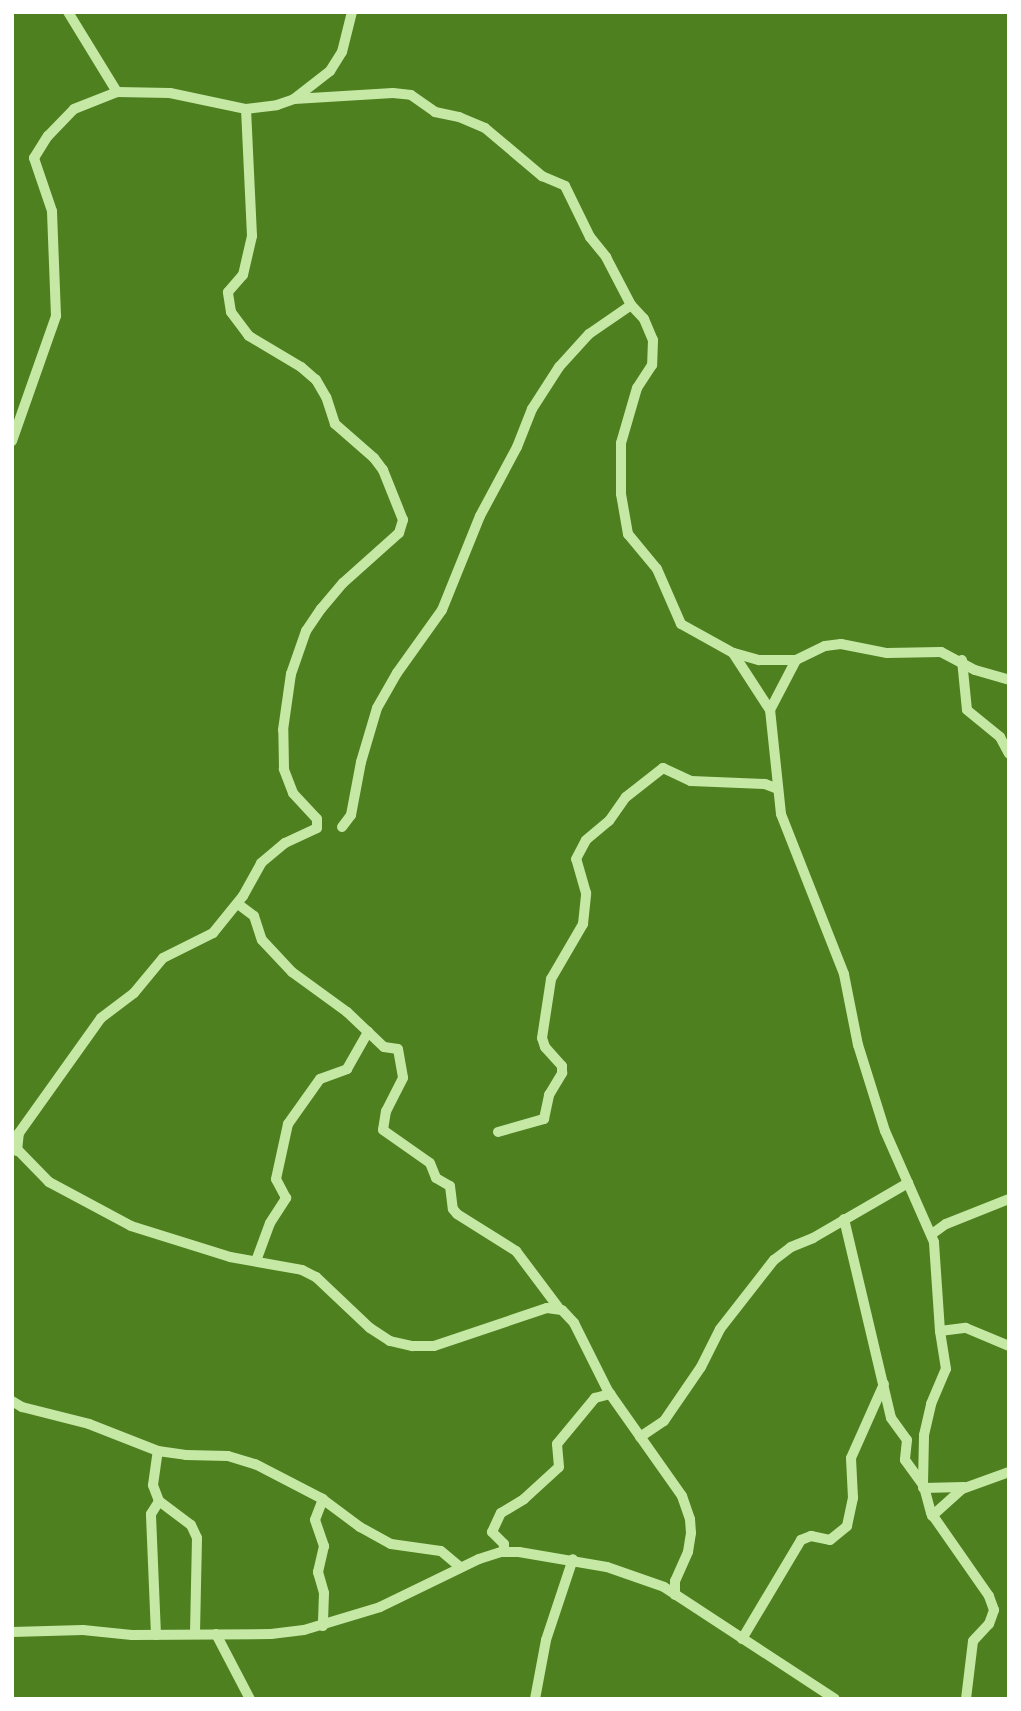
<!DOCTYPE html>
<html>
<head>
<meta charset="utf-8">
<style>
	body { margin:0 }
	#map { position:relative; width:1021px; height:1711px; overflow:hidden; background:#4e8020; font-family:"Nunito Sans",sans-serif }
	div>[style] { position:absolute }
	.minor>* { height:10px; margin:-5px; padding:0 5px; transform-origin:5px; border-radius:5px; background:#c6e8a5 }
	span { translate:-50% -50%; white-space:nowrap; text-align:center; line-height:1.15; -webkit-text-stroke:7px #4e8020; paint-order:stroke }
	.frame { position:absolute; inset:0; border:14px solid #fff; pointer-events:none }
</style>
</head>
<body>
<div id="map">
	<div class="minor">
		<i style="left:68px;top:12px;width:94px;rotate:58.5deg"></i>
		<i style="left:294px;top:99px;width:99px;rotate:-3.5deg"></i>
		<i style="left:393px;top:93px;width:18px;rotate:6deg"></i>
		<i style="left:411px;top:95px;width:29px;rotate:35deg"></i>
		<i style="left:435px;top:112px;width:25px;rotate:12deg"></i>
		<i style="left:459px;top:117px;width:28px;rotate:23deg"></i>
		<i style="left:485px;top:128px;width:75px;rotate:40.1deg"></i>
		<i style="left:542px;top:176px;width:25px;rotate:23deg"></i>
		<i style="left:565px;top:186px;width:57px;rotate:63.9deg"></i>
		<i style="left:590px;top:237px;width:26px;rotate:51deg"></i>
		<i style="left:606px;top:257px;width:54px;rotate:62.5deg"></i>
		<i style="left:631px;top:305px;width:19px;rotate:47deg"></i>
		<i style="left:644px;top:319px;width:23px;rotate:67deg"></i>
		<i style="left:653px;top:340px;width:25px;rotate:92deg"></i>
		<i style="left:652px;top:365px;width:27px;rotate:123deg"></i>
		<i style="left:637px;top:388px;width:57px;rotate:106.2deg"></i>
		<i style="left:621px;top:443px;width:51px;rotate:90deg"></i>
		<i style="left:621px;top:494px;width:41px;rotate:80.1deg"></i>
		<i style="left:628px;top:534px;width:45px;rotate:50.4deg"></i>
		<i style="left:657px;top:569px;width:60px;rotate:66.4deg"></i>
		<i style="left:681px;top:624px;width:60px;rotate:29.1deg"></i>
		<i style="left:733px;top:653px;width:68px;rotate:57deg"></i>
		<i style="left:12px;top:441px;width:133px;rotate:-70.6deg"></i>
		<i style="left:56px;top:316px;width:105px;rotate:-92.2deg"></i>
		<i style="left:52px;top:211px;width:56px;rotate:-108.8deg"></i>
		<i style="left:34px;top:158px;width:26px;rotate:-58deg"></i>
		<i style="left:48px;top:136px;width:37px;rotate:-46deg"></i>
		<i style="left:74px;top:109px;width:46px;rotate:-21.6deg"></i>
		<i style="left:117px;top:92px;width:53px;rotate:1.1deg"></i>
		<i style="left:170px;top:93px;width:78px;rotate:11.9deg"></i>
		<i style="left:246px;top:109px;width:31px;rotate:-7deg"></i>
		<i style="left:277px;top:105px;width:18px;rotate:-19deg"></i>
		<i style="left:294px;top:99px;width:46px;rotate:-37.9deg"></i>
		<i style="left:330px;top:71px;width:22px;rotate:-58deg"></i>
		<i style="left:342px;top:52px;width:41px;rotate:-76deg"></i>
		<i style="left:734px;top:653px;width:26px;rotate:16deg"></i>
		<i style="left:759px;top:660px;width:37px"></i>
		<i style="left:962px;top:660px;width:50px;rotate:84.3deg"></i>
		<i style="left:967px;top:710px;width:43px;rotate:39.3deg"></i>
		<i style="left:1000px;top:737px;width:19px;rotate:62deg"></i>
		<i style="left:342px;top:827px;width:15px;rotate:-53deg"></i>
		<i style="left:351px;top:815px;width:54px;rotate:-79.3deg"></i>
		<i style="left:361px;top:762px;width:56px;rotate:-73.5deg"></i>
		<i style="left:377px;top:708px;width:40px;rotate:-60.3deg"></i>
		<i style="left:397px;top:673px;width:77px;rotate:-54.5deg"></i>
		<i style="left:442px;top:610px;width:101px;rotate:-68deg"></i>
		<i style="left:480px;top:516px;width:78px;rotate:-61.8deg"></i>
		<i style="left:517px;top:447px;width:41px;rotate:-68.5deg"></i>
		<i style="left:532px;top:409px;width:50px;rotate:-57.3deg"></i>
		<i style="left:559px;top:367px;width:45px;rotate:-47.7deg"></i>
		<i style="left:589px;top:334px;width:51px;rotate:-34.6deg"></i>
		<i style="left:238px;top:904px;width:20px;rotate:37deg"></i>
		<i style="left:254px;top:916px;width:25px;rotate:72deg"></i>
		<i style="left:262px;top:940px;width:44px;rotate:46.8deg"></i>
		<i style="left:292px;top:972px;width:68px;rotate:36deg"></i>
		<i style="left:347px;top:1012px;width:51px;rotate:43.4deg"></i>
		<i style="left:384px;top:1047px;width:14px;rotate:8deg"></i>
		<i style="left:398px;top:1049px;width:29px;rotate:80deg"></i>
		<i style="left:403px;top:1078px;width:37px;rotate:117deg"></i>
		<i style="left:386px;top:1111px;width:19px;rotate:99deg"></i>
		<i style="left:383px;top:1130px;width:57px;rotate:35.1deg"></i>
		<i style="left:430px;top:1163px;width:16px;rotate:68deg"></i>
		<i style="left:436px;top:1178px;width:16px;rotate:30deg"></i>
		<i style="left:450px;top:1186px;width:23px;rotate:83deg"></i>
		<i style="left:453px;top:1209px;width:6px;rotate:51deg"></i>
		<i style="left:457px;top:1214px;width:70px;rotate:32.1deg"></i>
		<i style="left:516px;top:1251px;width:70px;rotate:53.1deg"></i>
		<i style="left:498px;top:1132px;width:48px;rotate:-15.8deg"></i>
		<i style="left:544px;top:1119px;width:25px;rotate:-78deg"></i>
		<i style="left:549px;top:1095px;width:26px;rotate:-59deg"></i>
		<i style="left:562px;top:1073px;width:7px;rotate:-90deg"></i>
		<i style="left:562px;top:1066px;width:25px;rotate:-132deg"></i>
		<i style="left:545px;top:1047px;width:9px;rotate:-108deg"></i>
		<i style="left:542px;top:1038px;width:60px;rotate:-81.3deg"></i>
		<i style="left:551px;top:979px;width:64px;rotate:-59.8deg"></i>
		<i style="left:583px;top:924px;width:31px;rotate:-84deg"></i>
		<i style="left:586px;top:893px;width:35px;rotate:-106deg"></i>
		<i style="left:576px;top:859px;width:21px;rotate:-62deg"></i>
		<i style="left:586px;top:840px;width:30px;rotate:-40deg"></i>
		<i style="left:609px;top:821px;width:29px;rotate:-55deg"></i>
		<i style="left:626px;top:797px;width:47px;rotate:-38.1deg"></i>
		<i style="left:663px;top:768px;width:31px;rotate:25deg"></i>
		<i style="left:691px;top:781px;width:74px;rotate:2.3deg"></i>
		<i style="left:765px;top:784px;width:14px;rotate:21deg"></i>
		<i style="left:13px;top:1145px;width:52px;rotate:45.8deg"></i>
		<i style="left:49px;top:1182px;width:93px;rotate:28.2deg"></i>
		<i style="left:131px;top:1226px;width:104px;rotate:17.4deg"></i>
		<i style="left:230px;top:1257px;width:73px;rotate:10.2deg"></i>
		<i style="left:302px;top:1270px;width:16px;rotate:27deg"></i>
		<i style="left:316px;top:1277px;width:74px;rotate:43.4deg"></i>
		<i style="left:370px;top:1328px;width:24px;rotate:33deg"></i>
		<i style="left:390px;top:1341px;width:23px;rotate:13deg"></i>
		<i style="left:412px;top:1346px;width:22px"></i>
		<i style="left:434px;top:1346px;width:119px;rotate:-18.6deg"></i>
		<i style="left:547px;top:1308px;width:15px;rotate:8deg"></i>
		<i style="left:562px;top:1310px;width:18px;rotate:47deg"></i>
		<i style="left:574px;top:1323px;width:76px;rotate:63.4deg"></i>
		<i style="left:608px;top:1391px;width:128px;rotate:54.8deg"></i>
		<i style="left:682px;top:1496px;width:24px;rotate:71deg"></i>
		<i style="left:690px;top:1519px;width:14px;rotate:86deg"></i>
		<i style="left:691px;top:1533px;width:19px;rotate:99deg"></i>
		<i style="left:688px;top:1552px;width:32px;rotate:114deg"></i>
		<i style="left:675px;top:1581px;width:14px;rotate:90deg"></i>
		<i style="left:17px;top:1151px;width:18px;rotate:-84deg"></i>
		<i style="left:19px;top:1133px;width:141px;rotate:-54.5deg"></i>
		<i style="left:101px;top:1018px;width:41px;rotate:-37.1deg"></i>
		<i style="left:134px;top:993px;width:45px;rotate:-50.4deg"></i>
		<i style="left:163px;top:958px;width:56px;rotate:-26.6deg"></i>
		<i style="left:213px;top:933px;width:48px;rotate:-51deg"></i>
		<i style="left:243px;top:896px;width:38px;rotate:-61deg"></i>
		<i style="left:261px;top:863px;width:31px;rotate:-40deg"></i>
		<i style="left:285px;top:843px;width:35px;rotate:-25deg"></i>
		<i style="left:317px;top:828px;width:9px;rotate:-90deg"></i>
		<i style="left:317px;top:819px;width:35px;rotate:-133deg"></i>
		<i style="left:293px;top:793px;width:26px;rotate:-111deg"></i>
		<i style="left:284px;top:769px;width:39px;rotate:-91deg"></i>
		<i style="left:283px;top:730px;width:57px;rotate:-81.9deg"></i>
		<i style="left:291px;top:674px;width:46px;rotate:-70.8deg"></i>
		<i style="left:306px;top:631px;width:27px;rotate:-56deg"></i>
		<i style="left:321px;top:609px;width:34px;rotate:-50deg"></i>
		<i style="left:343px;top:583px;width:75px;rotate:-41.8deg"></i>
		<i style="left:399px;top:533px;width:14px;rotate:-73deg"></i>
		<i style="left:403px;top:520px;width:54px;rotate:-111.8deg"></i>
		<i style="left:383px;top:470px;width:15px;rotate:-127deg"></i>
		<i style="left:374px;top:458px;width:52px;rotate:-138.9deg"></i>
		<i style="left:335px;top:424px;width:28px;rotate:-108deg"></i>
		<i style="left:326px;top:397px;width:20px;rotate:-120deg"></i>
		<i style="left:316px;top:380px;width:20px;rotate:-139deg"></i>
		<i style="left:301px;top:367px;width:61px;rotate:-149.2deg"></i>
		<i style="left:249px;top:336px;width:30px;rotate:-127deg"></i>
		<i style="left:231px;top:312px;width:20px;rotate:-99deg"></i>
		<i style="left:228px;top:292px;width:23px;rotate:-49deg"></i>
		<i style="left:243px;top:275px;width:40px;rotate:-77deg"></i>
		<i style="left:252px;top:236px;width:127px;rotate:-92.7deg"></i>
		<i style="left:844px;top:1219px;width:204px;rotate:76.7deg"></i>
		<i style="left:891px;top:1418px;width:27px;rotate:54deg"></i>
		<i style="left:907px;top:1440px;width:20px;rotate:96deg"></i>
		<i style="left:905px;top:1460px;width:29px;rotate:54deg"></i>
		<i style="left:932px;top:1234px;width:17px;rotate:-36deg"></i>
		<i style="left:946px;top:1224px;width:68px;rotate:-21.6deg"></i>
		<i style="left:256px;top:1261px;width:40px;rotate:-69.8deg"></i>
		<i style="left:270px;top:1223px;width:30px;rotate:-57deg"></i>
		<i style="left:286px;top:1198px;width:21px;rotate:-118deg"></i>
		<i style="left:276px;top:1179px;width:56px;rotate:-77.7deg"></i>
		<i style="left:288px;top:1124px;width:55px;rotate:-54.6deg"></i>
		<i style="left:320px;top:1079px;width:29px;rotate:-20deg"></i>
		<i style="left:347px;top:1069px;width:43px;rotate:-60.4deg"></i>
		<i style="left:940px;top:1331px;width:26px;rotate:-7deg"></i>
		<i style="left:966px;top:1328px;width:47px;rotate:22.7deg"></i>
		<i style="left:12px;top:1401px;width:12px;rotate:31deg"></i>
		<i style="left:22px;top:1407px;width:69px;rotate:14.2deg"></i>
		<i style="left:89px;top:1424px;width:74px;rotate:21.4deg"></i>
		<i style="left:158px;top:1451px;width:28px;rotate:8deg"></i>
		<i style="left:186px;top:1455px;width:42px;rotate:1.4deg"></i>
		<i style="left:228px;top:1456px;width:28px;rotate:17deg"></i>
		<i style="left:255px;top:1464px;width:74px;rotate:27.3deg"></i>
		<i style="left:321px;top:1498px;width:49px;rotate:36.6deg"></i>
		<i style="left:360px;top:1527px;width:35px;rotate:29deg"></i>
		<i style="left:391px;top:1544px;width:50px;rotate:8deg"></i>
		<i style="left:441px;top:1551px;width:25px;rotate:40deg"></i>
		<i style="left:640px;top:1437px;width:29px;rotate:-34deg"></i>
		<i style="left:664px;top:1421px;width:65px;rotate:-55.6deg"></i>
		<i style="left:701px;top:1367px;width:42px;rotate:-63.4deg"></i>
		<i style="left:720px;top:1329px;width:88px;rotate:-52deg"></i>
		<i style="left:774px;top:1260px;width:21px;rotate:-37deg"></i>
		<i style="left:791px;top:1247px;width:24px;rotate:-22deg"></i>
		<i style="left:813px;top:1238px;width:110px;rotate:-30.1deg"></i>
		<i style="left:923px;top:1488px;width:41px;rotate:-1.4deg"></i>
		<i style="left:323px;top:1499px;width:22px;rotate:111deg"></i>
		<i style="left:315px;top:1520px;width:28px;rotate:71deg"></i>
		<i style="left:324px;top:1546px;width:27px;rotate:103deg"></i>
		<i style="left:318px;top:1572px;width:22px;rotate:74deg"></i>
		<i style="left:324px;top:1593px;width:33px;rotate:92deg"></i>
		<i style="left:159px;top:1501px;width:40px;rotate:37deg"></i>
		<i style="left:191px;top:1525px;width:14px;rotate:65deg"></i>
		<i style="left:197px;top:1538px;width:95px;rotate:91.2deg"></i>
		<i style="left:932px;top:1516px;width:40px;rotate:-42deg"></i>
		<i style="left:962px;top:1489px;width:50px;rotate:-19.9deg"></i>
		<i style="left:504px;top:1552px;width:8px;rotate:-90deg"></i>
		<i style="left:504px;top:1544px;width:17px;rotate:-135deg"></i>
		<i style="left:492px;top:1532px;width:21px;rotate:-65deg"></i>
		<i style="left:501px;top:1513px;width:27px;rotate:-31deg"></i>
		<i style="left:524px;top:1499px;width:47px;rotate:-42.4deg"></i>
		<i style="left:559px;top:1467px;width:23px;rotate:-95deg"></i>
		<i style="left:557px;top:1444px;width:60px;rotate:-50.4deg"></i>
		<i style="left:595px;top:1398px;width:16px;rotate:-15deg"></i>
		<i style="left:12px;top:1632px;width:71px;rotate:-1.6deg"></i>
		<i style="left:83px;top:1630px;width:49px;rotate:5.8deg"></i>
		<i style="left:132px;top:1635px;width:139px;rotate:-0.4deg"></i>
		<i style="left:271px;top:1634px;width:33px;rotate:-7deg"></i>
		<i style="left:304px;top:1630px;width:79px;rotate:-16.8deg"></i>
		<i style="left:380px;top:1607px;width:110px;rotate:-25.9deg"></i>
		<i style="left:479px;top:1559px;width:23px;rotate:-18deg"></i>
		<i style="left:501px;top:1552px;width:18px"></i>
		<i style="left:519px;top:1552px;width:89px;rotate:9.7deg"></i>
		<i style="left:607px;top:1567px;width:60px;rotate:19.3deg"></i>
		<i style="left:664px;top:1587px;width:204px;rotate:33.2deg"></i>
		<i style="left:216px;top:1634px;width:73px;rotate:62.4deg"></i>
		<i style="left:156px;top:1635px;width:121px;rotate:-92.4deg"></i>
		<i style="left:151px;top:1514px;width:15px;rotate:-58deg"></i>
		<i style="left:159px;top:1501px;width:17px;rotate:-111deg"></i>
		<i style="left:153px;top:1485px;width:34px;rotate:-82deg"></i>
		<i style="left:742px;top:1639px;width:115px;rotate:-59.2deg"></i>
		<i style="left:801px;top:1540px;width:11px;rotate:-22deg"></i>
		<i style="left:811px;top:1536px;width:19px;rotate:12deg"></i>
		<i style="left:830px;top:1540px;width:22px;rotate:-39deg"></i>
		<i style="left:847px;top:1526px;width:29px;rotate:-78deg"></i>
		<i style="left:853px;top:1498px;width:40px;rotate:-92.9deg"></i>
		<i style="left:851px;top:1458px;width:81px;rotate:-66deg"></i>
		<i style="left:535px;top:1699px;width:60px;rotate:-79.4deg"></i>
		<i style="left:546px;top:1640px;width:85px;rotate:-71.6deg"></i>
		<i style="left:966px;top:1699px;width:58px;rotate:-83.1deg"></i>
		<i style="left:973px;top:1641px;width:23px;rotate:-47deg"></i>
		<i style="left:989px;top:1624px;width:15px;rotate:-70deg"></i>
		<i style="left:994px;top:1610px;width:15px;rotate:-110deg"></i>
		<i style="left:989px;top:1596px;width:101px;rotate:-124.9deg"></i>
		<i style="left:931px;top:1513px;width:30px;rotate:-105deg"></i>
		<i style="left:923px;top:1484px;width:49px;rotate:-88.8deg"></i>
		<i style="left:924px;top:1435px;width:32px;rotate:-77deg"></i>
		<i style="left:931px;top:1404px;width:38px;rotate:-67deg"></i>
		<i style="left:946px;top:1369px;width:38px;rotate:-99deg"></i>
		<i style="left:940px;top:1331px;width:89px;rotate:-93.9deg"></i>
		<i style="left:934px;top:1242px;width:121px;rotate:-113.8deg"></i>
		<i style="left:885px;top:1131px;width:90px;rotate:-107.4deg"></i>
		<i style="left:858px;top:1045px;width:72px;rotate:-101.2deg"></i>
		<i style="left:844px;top:974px;width:172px;rotate:-111.5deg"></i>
		<i style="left:781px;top:814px;width:105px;rotate:-96deg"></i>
		<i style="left:770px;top:710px;width:56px;rotate:-62.5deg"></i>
		<i style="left:796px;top:660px;width:32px;rotate:-26deg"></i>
		<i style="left:825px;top:646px;width:16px;rotate:-7deg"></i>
		<i style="left:841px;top:644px;width:47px;rotate:11.1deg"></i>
		<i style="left:887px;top:653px;width:54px;rotate:-1.1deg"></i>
		<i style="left:941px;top:652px;width:38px;rotate:28deg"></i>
		<i style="left:975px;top:670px;width:35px;rotate:16deg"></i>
	</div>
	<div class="frame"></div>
</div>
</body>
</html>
